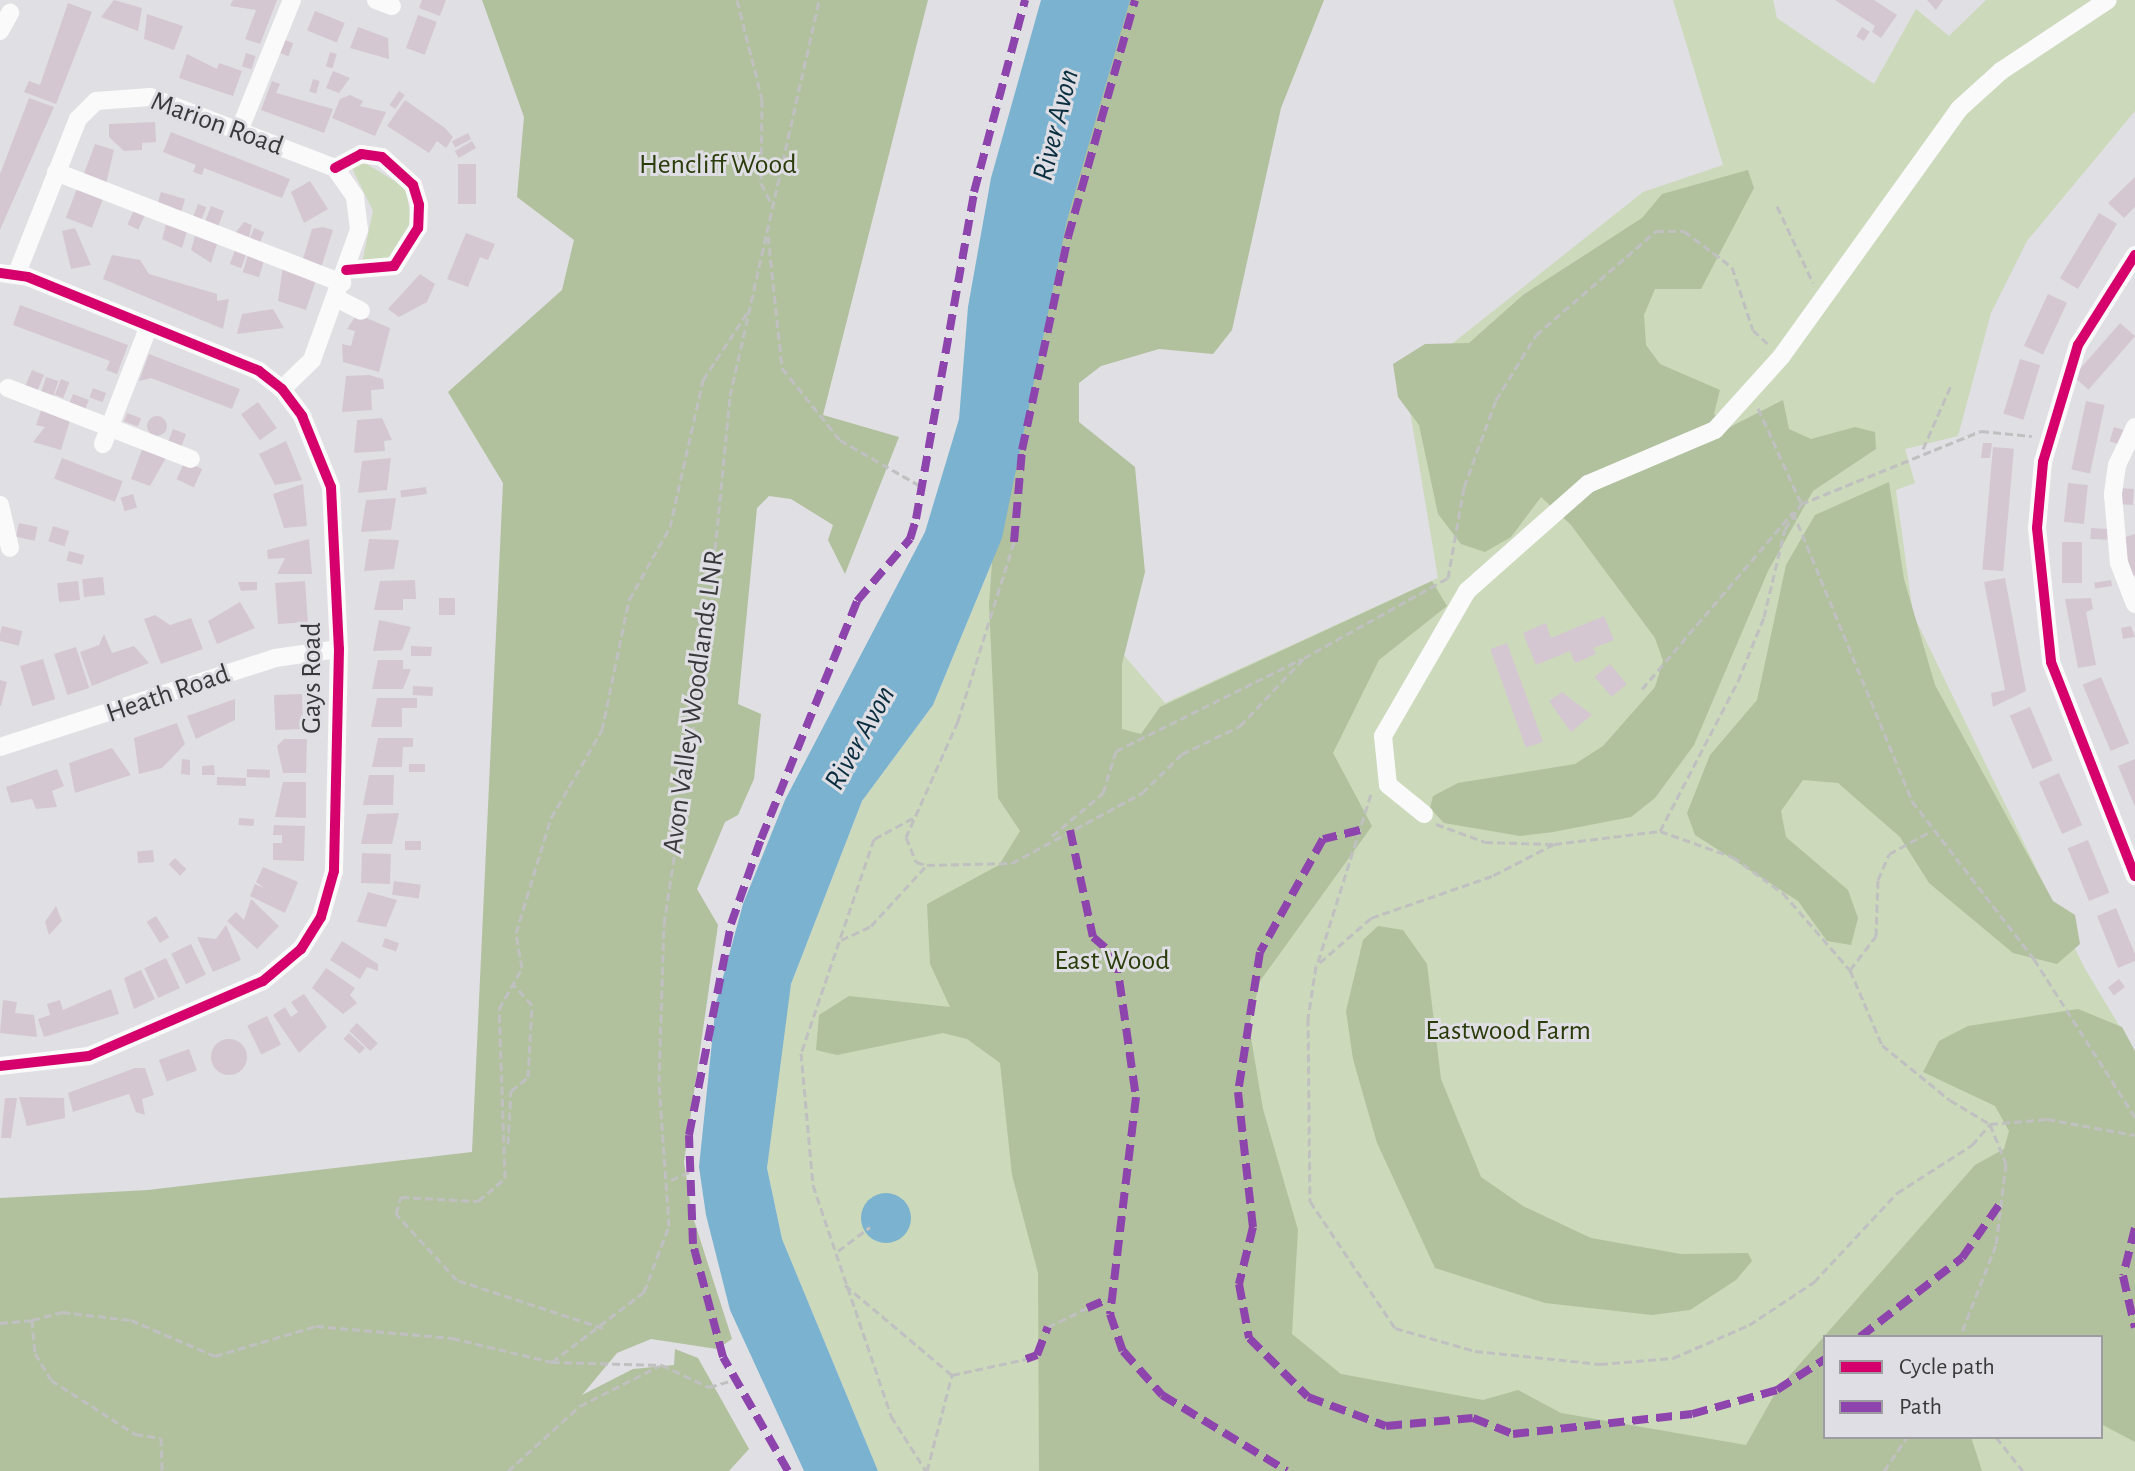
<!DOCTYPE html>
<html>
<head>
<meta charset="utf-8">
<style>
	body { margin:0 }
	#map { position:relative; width:2135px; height:1471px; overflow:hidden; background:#e0dfe3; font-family:"Alegreya Sans",sans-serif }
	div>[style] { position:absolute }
	.green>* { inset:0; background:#ccd9bb }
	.forest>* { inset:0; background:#b1c09d }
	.water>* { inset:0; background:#7ab2cf }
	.round { border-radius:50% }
	.building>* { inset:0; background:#d4c7d2; transform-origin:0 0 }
	.path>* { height:3px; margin-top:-1.5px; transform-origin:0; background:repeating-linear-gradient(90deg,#c0c0c1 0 8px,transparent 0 12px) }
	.minor>* { height:18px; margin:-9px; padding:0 9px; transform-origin:9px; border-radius:9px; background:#fafafb }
	.quiet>* { height:8px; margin-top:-4px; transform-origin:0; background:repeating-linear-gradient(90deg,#8e44ad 0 16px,transparent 0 24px) }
	.cycleway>* { height:10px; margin:-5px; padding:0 5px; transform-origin:5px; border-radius:5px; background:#d6006c }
	span { translate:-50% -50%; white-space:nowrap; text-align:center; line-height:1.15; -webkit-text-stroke:6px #dfdee4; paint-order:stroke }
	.street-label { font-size:28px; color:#39393b }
	.park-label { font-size:28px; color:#2a3c09 }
	.water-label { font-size:30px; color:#092e3f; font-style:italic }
	.legend { position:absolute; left:1823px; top:1335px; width:280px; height:104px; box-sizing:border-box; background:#dfdee4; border:2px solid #9d9ca0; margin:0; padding:10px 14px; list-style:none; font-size:24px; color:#39393b }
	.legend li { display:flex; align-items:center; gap:16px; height:40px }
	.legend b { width:40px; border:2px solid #9d9ca0 }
</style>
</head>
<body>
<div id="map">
	<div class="green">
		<i style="clip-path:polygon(evenodd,1673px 0,1773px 0,1777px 18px,1874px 84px,1916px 9px,1949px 36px,1986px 0,2135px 0,2135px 111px,2027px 241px,1991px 313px,1958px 436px,1905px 449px,1915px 483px,1896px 490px,1913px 614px,2084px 967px,2135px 1052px,2135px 1471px,878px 1471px,782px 1239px,767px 1168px,771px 1120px,791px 984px,862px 801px,933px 705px,1002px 538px,1031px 547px,1165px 703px,1438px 578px,1405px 381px,1643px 192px,1723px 165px,1673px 0,1825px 1337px,2101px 1337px,2101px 1437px,1825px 1437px,1825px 1337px)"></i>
		<i style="clip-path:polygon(365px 163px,406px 188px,412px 228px,391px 260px,362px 263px,373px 211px,351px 166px)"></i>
	</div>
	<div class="forest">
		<i style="clip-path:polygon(482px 0,928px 0,823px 415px,899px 437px,845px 574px,828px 540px,833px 525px,791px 499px,769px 496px,757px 508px,738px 704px,761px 714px,754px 779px,738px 815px,725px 822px,697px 889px,718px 925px,684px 1162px,692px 1214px,732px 1339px,717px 1349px,651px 1339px,617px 1353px,582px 1395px,633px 1369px,674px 1365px,675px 1349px,698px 1358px,749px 1449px,729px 1471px,0 1471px,0 1198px,148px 1190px,472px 1152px,503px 483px,448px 392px,562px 290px,574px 240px,517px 197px,524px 117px)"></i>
		<i style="clip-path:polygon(1117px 0,1324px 0,1281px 108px,1232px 330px,1213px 354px,1159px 349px,1101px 366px,1079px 383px,1079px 422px,1135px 467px,1145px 572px,1122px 664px,1122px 729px,1141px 734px,1160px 707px,1432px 581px,1447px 606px,1379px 660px,1333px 753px,1372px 826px,1260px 981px,1249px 1026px,1263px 1109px,1298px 1230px,1292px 1334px,1341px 1374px,1483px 1400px,1518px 1390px,1561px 1413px,1746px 1445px,1777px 1390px,1975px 1165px,2004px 1149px,2009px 1131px,1995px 1106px,1923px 1072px,1939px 1041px,1968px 1026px,2078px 1009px,2122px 1027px,2135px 1051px,2135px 1442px,2101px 1424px,2101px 1337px,1825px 1337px,1825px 1437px,1971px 1437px,1982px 1471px,1039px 1471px,1038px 1273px,1012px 1175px,1000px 1063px,967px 1039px,943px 1033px,837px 1055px,816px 1050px,819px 1015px,849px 996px,950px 1007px,930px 964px,927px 904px,999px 865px,1020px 831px,998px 798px,989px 604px,996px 508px)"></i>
		<i style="clip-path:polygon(1748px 170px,1754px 188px,1701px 289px,1655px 289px,1644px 315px,1646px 345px,1660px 364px,1720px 390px,1714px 414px,1728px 428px,1783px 400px,1789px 429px,1811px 439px,1855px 427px,1875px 432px,1876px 449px,1813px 491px,1768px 571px,1694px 745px,1655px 798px,1631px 817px,1553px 832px,1520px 836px,1444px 823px,1430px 808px,1433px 796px,1458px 783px,1575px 764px,1603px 746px,1655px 687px,1663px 661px,1655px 638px,1571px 525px,1541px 497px,1511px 537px,1485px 552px,1461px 544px,1438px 514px,1419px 425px,1398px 397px,1393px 364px,1425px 344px,1469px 343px,1523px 295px,1642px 218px,1662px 194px)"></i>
		<i style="clip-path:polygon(1889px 482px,1904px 579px,1935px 685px,2053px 901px,2075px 915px,2080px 944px,2057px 964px,2013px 953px,1929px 883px,1900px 837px,1838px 783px,1803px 780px,1781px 811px,1786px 837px,1848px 890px,1858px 918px,1851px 945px,1827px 941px,1798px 901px,1695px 835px,1687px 813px,1710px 755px,1757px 700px,1786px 565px,1815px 515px)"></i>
		<i style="clip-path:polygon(1378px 926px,1403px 930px,1427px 964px,1441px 1079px,1481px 1177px,1523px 1206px,1591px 1238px,1681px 1254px,1748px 1253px,1752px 1261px,1736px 1280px,1690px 1310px,1652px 1315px,1545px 1303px,1435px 1268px,1377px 1143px,1353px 1059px,1346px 1011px,1363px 940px)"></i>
	</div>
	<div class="water">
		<i style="clip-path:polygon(1041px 0,1130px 0,1067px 220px,1002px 538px,933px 705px,862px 801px,791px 984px,767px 1168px,782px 1239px,878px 1471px,804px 1471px,730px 1310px,706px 1215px,699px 1167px,716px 1003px,743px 904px,785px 800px,925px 532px,959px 419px,968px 307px,991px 178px)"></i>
		<i class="round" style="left:861px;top:1193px;width:50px;height:50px"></i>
	</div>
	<div class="building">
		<i style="clip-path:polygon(114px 0,142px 8px,138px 31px,101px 17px)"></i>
		<i style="clip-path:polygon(233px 0,277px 0,260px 44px,245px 39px,256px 10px,230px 6px)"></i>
		<i style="clip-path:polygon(422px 0,446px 0,440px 16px,419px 8px)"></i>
		<i style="clip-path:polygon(1835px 0,1874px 0,1897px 15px,1881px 38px,1872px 32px,1875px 26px)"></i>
		<i style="clip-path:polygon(1927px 0,1943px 0,1936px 10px)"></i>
		<i style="clip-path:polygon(68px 3px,92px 12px,56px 104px,24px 92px,29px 81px,40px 85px)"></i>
		<i style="left:315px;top:11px;width:32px;height:21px;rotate:22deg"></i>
		<i style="clip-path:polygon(147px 14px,183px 26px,174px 50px,144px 39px)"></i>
		<i style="left:418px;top:15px;width:20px;height:35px;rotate:20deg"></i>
		<i style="clip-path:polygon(358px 27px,388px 38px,389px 59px,350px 48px)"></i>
		<i style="left:1862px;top:27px;width:9px;height:11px;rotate:32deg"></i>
		<i style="left:285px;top:40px;width:9px;height:14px;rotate:21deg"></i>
		<i style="left:330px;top:52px;width:7px;height:15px;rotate:16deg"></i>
		<i style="left:246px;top:53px;width:10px;height:14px;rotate:17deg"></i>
		<i style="clip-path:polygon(187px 54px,217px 69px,219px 63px,242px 71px,233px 96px,179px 78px)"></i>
		<i style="clip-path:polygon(333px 71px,350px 78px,339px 93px,326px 88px)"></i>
		<i style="left:313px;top:79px;width:7px;height:13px;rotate:16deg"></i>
		<i style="clip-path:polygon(272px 81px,280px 84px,276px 93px,333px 109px,324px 133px,261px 110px)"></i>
		<i style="left:399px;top:91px;width:7px;height:17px;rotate:34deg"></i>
		<i style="clip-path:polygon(350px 95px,363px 101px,360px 106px,386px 112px,375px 136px,332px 118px,340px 99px)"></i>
		<i style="clip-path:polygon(29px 98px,54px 107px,0 230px,0 174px)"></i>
		<i style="clip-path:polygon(405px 100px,445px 128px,453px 137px,446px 148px,437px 141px,429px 153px,387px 126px)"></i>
		<i style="clip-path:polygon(155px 122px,156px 142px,142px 143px,142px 150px,124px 151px,109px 137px,109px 124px)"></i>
		<i style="clip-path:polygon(171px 132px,290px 179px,282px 198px,204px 168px,202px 175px,193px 172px,196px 165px,163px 152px)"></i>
		<i style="left:468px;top:133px;width:7px;height:18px;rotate:63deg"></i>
		<i style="left:472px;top:141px;width:8px;height:20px;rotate:60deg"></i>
		<i style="clip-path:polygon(95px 144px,114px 150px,106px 184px,83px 176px)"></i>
		<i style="left:458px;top:164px;width:18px;height:40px"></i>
		<i style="clip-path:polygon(2135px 177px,2135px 207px,2124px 218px,2108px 203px)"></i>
		<i style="clip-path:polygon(310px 181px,328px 209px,304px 223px,291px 192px)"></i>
		<i style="left:78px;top:186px;width:28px;height:34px;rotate:21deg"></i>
		<i style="left:161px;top:192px;width:25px;height:14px;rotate:16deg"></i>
		<i style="left:198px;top:204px;width:9px;height:14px;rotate:21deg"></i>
		<i style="left:211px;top:206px;width:14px;height:20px;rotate:21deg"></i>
		<i style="left:134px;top:210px;width:12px;height:16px;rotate:24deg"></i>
		<i style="left:2099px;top:213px;width:21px;height:76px;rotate:31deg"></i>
		<i style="clip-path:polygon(244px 222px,252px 225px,248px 241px,233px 236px)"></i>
		<i style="clip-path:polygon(166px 225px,187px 231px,182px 248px,162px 239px)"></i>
		<i style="clip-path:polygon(323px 227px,333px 230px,321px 268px,302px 262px,312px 229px)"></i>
		<i style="clip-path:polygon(75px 228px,91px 265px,71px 269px,62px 231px)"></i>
		<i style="left:254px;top:228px;width:11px;height:14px;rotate:22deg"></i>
		<i style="clip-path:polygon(466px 233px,495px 244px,488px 260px,480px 257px,468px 287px,447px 279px)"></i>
		<i style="clip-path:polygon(195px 236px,217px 244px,211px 263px,191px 250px)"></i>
		<i style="left:235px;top:250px;width:12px;height:15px;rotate:20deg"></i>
		<i style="clip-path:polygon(112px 255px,140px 260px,149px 274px,217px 294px,217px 301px,229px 299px,223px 329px,103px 279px)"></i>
		<i style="left:248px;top:255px;width:17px;height:18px;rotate:17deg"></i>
		<i style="clip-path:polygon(283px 266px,317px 277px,306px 310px,278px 301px)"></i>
		<i style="clip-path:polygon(420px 274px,435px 284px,427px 302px,399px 317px,388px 309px)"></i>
		<i style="left:2048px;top:294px;width:21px;height:57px;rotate:25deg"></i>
		<i style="clip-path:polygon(20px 305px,128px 345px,117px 374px,106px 370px,110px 361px,13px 325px)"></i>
		<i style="clip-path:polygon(273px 309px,284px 328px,237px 334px,242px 314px)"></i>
		<i style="clip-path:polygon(357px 314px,390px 328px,379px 372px,343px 362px,342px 344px,351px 346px,355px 331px,347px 329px)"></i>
		<i style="left:2120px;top:323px;width:20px;height:71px;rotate:41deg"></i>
		<i style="clip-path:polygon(149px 354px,240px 389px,232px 409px,151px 378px,139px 381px)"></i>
		<i style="left:2020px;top:359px;width:21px;height:57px;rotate:17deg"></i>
		<i style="left:32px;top:370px;width:13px;height:17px;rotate:23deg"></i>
		<i style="clip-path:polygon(369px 375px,383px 379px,384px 389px,371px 390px,372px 410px,342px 412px,346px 376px)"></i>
		<i style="left:46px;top:377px;width:13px;height:15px;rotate:18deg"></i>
		<i style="left:61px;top:379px;width:9px;height:17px;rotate:21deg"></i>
		<i style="left:93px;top:388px;width:14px;height:10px;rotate:21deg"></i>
		<i style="left:73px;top:394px;width:17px;height:9px;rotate:21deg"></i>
		<i style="left:2086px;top:401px;width:19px;height:70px;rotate:12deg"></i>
		<i style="left:258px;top:402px;width:32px;height:21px;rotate:54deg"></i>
		<i style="clip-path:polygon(42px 408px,71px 417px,61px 450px,33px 442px,45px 427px,36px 425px)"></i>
		<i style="left:127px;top:413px;width:15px;height:9px;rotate:20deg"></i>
		<i class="round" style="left:147px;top:416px;width:20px;height:20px"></i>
		<i style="clip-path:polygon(382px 418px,392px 440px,384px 441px,385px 451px,354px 453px,357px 420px)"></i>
		<i style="left:2114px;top:427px;width:10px;height:15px;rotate:17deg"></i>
		<i style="left:173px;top:429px;width:14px;height:15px;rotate:21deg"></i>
		<i style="clip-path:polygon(286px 441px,302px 480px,275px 485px,259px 454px)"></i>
		<i style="clip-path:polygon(1983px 443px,1992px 443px,1990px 458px,1981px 458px)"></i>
		<i style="clip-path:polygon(143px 447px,167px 456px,150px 486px,131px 479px)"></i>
		<i style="left:1993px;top:447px;width:21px;height:123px;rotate:5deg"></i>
		<i style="left:62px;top:458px;width:65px;height:22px;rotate:21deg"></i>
		<i style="clip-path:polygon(391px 458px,387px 490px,358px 493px,362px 461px)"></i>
		<i style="left:185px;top:461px;width:19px;height:20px;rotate:25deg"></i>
		<i style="left:2068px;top:483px;width:20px;height:39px;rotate:6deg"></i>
		<i style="clip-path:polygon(303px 484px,307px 526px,284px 528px,273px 494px)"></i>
		<i style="left:426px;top:487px;width:7px;height:26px;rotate:82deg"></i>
		<i style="left:2118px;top:488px;width:16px;height:16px;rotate:4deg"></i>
		<i style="left:133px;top:494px;width:14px;height:13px;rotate:73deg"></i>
		<i style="clip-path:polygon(396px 498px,391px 530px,361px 532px,366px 500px)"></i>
		<i style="left:19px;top:523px;width:19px;height:14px;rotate:12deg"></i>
		<i style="left:53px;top:526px;width:17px;height:16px;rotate:17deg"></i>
		<i style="left:2091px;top:528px;width:17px;height:11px;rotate:3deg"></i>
		<i style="clip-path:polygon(2135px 534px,2135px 575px,2132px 576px,2122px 538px)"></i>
		<i style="clip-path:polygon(309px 539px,312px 574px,277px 574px,285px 558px,268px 559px,267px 550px)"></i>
		<i style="clip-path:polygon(369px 539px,399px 540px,394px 569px,364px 571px)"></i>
		<i style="left:2062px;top:542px;width:20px;height:41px"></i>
		<i style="left:69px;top:551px;width:16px;height:10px;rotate:15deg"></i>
		<i style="left:103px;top:577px;width:18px;height:21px;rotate:84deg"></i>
		<i style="clip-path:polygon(2005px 578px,2026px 691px,1993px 707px,1991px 693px,2005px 690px,1984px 582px)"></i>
		<i style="clip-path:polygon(415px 580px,416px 599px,403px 599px,403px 610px,374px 610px,380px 581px)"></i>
		<i style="left:2111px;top:580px;width:6px;height:17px;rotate:81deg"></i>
		<i style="left:78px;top:581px;width:19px;height:21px;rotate:84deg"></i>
		<i style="left:305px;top:581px;width:41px;height:30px;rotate:86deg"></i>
		<i style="clip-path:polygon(238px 582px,257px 582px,257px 590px,241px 591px)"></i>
		<i style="left:439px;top:598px;width:16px;height:17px"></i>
		<i style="clip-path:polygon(2091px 598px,2093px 609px,2086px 612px,2096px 665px,2078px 668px,2065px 599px)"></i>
		<i style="clip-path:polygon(240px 602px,255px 628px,217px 644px,208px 621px)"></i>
		<i style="clip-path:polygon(155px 615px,170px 625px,191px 618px,203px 649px,161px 664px,144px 619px)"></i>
		<i style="clip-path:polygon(1604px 616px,1614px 640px,1593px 648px,1596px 654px,1575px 663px,1570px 651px,1536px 665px,1523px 633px,1546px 623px,1551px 638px)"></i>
		<i style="clip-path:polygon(379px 620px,411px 627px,402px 650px,373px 651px)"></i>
		<i style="left:2px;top:626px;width:21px;height:15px;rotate:14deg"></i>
		<i style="clip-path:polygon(2131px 626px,2135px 637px,2123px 639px,2121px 628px)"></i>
		<i style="clip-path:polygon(104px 634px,112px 653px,134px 646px,149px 663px,92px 686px,80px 652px,99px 645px)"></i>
		<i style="left:1507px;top:643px;width:105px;height:18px;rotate:70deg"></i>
		<i style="clip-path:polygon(411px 646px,432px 647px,431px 656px,411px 656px)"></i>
		<i style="left:76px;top:647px;width:43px;height:23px;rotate:72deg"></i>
		<i style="left:43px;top:659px;width:42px;height:24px;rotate:73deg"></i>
		<i style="clip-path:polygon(378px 660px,403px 660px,403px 669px,411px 669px,403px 689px,372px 689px)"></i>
		<i style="left:1610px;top:664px;width:26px;height:20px;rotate:50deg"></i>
		<i style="left:2101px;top:677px;width:72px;height:20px;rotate:67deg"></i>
		<i style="clip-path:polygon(0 680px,7px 682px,1px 706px,0 706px)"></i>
		<i style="left:413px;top:686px;width:20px;height:9px;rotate:3deg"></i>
		<i style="clip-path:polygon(1562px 692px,1592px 715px,1571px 732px,1549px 701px)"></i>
		<i style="left:302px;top:694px;width:35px;height:28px;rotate:88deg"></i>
		<i style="clip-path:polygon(377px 698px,417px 698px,417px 708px,402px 708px,402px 727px,371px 727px)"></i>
		<i style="clip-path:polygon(235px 699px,235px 720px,196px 739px,187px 716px)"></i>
		<i style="left:2030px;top:707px;width:58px;height:22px;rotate:67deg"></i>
		<i style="clip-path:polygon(177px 723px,185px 744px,162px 768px,139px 774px,134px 738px)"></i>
		<i style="clip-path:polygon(378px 738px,413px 738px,413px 747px,403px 747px,402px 767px,372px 767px)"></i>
		<i style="clip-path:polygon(284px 739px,307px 739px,306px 773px,283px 773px,277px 746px)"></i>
		<i style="clip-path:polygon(112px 748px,131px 775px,75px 793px,69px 763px)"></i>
		<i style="clip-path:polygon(182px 759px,190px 760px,190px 775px,181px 774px)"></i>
		<i style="clip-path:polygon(2135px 759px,2135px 807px,2118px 766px)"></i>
		<i style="left:409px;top:764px;width:16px;height:8px"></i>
		<i style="clip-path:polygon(214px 765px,215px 775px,202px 775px,202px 766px)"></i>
		<i style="clip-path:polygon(57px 769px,64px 786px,52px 791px,57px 807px,36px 809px,32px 799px,11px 803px,6px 787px)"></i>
		<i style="left:247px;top:769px;width:23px;height:8px;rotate:2deg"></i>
		<i style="left:2059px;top:773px;width:57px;height:22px;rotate:66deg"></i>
		<i style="clip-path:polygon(369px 775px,394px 775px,393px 805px,363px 805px)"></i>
		<i style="left:217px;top:777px;width:29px;height:8px;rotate:2deg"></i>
		<i style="clip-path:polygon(283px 782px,306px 782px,306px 818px,275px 817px)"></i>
		<i style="clip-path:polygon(399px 813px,392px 844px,361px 844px,367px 814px)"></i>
		<i style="left:239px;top:818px;width:15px;height:7px;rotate:4deg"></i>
		<i style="clip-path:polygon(274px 825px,305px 826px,304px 861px,273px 860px,273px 843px,282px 843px,282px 835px,273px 835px)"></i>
		<i style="left:2088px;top:840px;width:57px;height:22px;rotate:68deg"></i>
		<i style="left:405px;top:841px;width:16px;height:9px"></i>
		<i style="left:153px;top:850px;width:12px;height:16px;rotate:85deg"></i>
		<i style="left:362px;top:853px;width:29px;height:30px;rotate:2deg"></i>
		<i style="left:175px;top:858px;width:16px;height:9px;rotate:45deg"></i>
		<i style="clip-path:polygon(263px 867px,298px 882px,285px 913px,250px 896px,255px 884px,264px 888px,256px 882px)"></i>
		<i style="left:394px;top:881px;width:27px;height:14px;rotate:8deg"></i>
		<i style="clip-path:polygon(368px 892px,397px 900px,386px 927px,357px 922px)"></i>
		<i style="clip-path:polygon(251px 899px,279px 926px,257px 949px,227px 921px,236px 912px,244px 920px)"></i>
		<i style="clip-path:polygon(56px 906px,62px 921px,49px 935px,45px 922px)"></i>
		<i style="clip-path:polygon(2116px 908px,2135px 954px,2135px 961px,2118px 968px,2097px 916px)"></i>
		<i style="left:156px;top:916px;width:25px;height:11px;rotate:58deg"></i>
		<i style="clip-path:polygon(226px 925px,241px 960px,213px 972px,197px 937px,216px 939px)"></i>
		<i style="left:385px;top:938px;width:15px;height:9px;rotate:20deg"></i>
		<i style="clip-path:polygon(342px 941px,378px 964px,378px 971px,367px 967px,360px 979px,330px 960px)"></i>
		<i style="left:191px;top:944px;width:34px;height:22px;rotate:64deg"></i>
		<i style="left:166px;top:958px;width:33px;height:24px;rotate:65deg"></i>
		<i style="clip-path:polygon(326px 968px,355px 988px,350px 995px,357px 1003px,343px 1014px,312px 988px)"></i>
		<i style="clip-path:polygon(141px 970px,155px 999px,134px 1009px,124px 978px)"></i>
		<i style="left:2119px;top:979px;width:10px;height:14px;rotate:53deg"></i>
		<i style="clip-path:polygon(111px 989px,119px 1014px,44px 1037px,38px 1019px,50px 1015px,47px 1004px,60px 1000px,63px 1010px)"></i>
		<i style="clip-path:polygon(304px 994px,327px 1027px,299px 1053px,273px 1015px,285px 1007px,291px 1017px,298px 1012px,291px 1002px)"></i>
		<i style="clip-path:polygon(3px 1000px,17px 1002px,15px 1013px,34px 1015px,37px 1037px,0 1033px)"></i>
		<i style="left:267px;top:1016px;width:32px;height:22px;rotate:64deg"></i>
		<i style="left:357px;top:1023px;width:29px;height:11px;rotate:44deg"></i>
		<i style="left:349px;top:1033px;width:22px;height:8px;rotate:43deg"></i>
		<i class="round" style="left:211px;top:1039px;width:36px;height:36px"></i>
		<i style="left:189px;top:1049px;width:23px;height:32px;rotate:70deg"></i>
		<i style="clip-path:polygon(135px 1068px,145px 1068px,154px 1095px,142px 1099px,145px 1115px,136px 1112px,129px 1094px,73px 1112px,68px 1093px)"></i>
		<i style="clip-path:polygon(19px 1097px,64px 1098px,65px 1118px,27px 1126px)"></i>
		<i style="clip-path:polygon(5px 1098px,17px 1098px,11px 1138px,1px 1138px)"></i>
	</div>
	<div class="path">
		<i style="left:737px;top:0;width:102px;rotate:75.8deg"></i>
		<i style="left:762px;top:99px;width:84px;rotate:90.7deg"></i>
		<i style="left:761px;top:183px;width:27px;rotate:63deg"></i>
		<i style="left:1777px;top:206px;width:85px;rotate:64.9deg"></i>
		<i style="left:768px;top:236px;width:133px;rotate:83.9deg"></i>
		<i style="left:782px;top:368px;width:92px;rotate:51.1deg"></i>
		<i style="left:840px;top:440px;width:91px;rotate:29.7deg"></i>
		<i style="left:1758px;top:408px;width:104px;rotate:65.6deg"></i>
		<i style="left:1923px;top:449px;width:72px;rotate:-66.3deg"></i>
		<i style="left:1014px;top:542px;width:188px;rotate:107.4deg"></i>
		<i style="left:958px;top:721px;width:127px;rotate:114.1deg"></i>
		<i style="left:906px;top:837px;width:27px;rotate:68deg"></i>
		<i style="left:916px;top:862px;width:11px;rotate:15deg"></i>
		<i style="left:927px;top:865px;width:85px;rotate:-1.3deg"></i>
		<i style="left:1012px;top:863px;width:148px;rotate:-28.3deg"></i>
		<i style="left:1142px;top:793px;width:56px;rotate:-44.3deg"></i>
		<i style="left:1182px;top:754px;width:64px;rotate:-25.8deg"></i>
		<i style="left:1240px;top:726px;width:93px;rotate:-46.7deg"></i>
		<i style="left:1304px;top:658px;width:165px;rotate:-29.1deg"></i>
		<i style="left:1448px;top:578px;width:92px;rotate:-80deg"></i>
		<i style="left:1464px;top:487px;width:93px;rotate:-69.8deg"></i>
		<i style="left:1496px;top:400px;width:76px;rotate:-58.4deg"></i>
		<i style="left:1536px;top:335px;width:159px;rotate:-40.9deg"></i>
		<i style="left:1656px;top:231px;width:28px"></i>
		<i style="left:1684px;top:231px;width:60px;rotate:36.9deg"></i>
		<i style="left:1732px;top:267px;width:66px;rotate:71.6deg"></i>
		<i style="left:1753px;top:330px;width:22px;rotate:43deg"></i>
		<i style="left:1642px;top:689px;width:233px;rotate:-49.5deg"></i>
		<i style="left:1793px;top:512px;width:313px;rotate:67.6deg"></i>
		<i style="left:1912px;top:801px;width:200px;rotate:52.3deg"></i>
		<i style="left:2034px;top:959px;width:188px;rotate:57.4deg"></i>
		<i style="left:913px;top:818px;width:44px;rotate:151.7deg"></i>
		<i style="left:874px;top:839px;width:226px;rotate:108.8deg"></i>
		<i style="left:801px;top:1053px;width:133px;rotate:84.8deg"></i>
		<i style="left:813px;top:1185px;width:244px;rotate:71.3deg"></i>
		<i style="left:891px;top:1416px;width:65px;rotate:57.5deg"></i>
		<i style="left:1436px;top:824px;width:52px;rotate:20.2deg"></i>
		<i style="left:1485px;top:842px;width:69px;rotate:1.7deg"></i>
		<i style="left:1554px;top:844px;width:107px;rotate:-7deg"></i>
		<i style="left:1660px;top:831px;width:77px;rotate:19.6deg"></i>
		<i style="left:1733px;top:857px;width:62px;rotate:35.8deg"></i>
		<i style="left:1783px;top:893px;width:102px;rotate:49deg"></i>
		<i style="left:1850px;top:970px;width:82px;rotate:66.9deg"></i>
		<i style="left:1882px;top:1045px;width:87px;rotate:39deg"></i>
		<i style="left:1950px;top:1100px;width:47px;rotate:31deg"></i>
		<i style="left:1990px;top:1124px;width:57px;rotate:-5deg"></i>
		<i style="left:2047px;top:1119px;width:89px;rotate:10.3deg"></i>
		<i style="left:1660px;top:831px;width:169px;rotate:-62.5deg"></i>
		<i style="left:1738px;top:681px;width:69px;rotate:-67.9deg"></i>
		<i style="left:1764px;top:617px;width:90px;rotate:-76.6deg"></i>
		<i style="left:1785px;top:529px;width:30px;rotate:-57deg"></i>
		<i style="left:1801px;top:504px;width:194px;rotate:-22.1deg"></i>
		<i style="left:1981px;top:431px;width:51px;rotate:5.6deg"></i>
		<i style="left:1052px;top:836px;width:67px;rotate:-40.1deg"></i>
		<i style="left:1103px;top:793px;width:44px;rotate:-72.8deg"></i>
		<i style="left:1116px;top:751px;width:207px;rotate:-26.4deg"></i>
		<i style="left:1554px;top:844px;width:70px;rotate:152.7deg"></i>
		<i style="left:1492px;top:876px;width:128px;rotate:160.9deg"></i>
		<i style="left:1371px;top:918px;width:73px;rotate:138.9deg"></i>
		<i style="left:1316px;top:966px;width:53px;rotate:98.7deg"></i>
		<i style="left:1308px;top:1018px;width:183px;rotate:89.4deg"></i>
		<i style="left:1310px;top:1201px;width:153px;rotate:56.2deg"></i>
		<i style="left:1395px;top:1328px;width:83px;rotate:16deg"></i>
		<i style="left:1475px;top:1351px;width:126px;rotate:5.9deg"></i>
		<i style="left:1600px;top:1364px;width:73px;rotate:-4.7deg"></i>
		<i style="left:1673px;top:1358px;width:83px;rotate:-23.5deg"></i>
		<i style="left:1749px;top:1325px;width:78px;rotate:-33.5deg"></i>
		<i style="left:1814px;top:1282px;width:122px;rotate:-47deg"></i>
		<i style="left:1897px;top:1193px;width:89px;rotate:-32.6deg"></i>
		<i style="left:1972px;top:1145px;width:28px;rotate:-49deg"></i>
		<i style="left:1990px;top:1124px;width:43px;rotate:68.2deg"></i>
		<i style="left:2006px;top:1164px;width:82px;rotate:97deg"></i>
		<i style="left:1996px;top:1245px;width:99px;rotate:111.4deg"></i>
		<i style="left:841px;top:940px;width:33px;rotate:-25deg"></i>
		<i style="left:871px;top:926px;width:81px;rotate:-47.5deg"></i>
		<i style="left:1318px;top:962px;width:176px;rotate:-72.5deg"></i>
		<i style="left:1850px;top:970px;width:43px;rotate:-52.6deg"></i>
		<i style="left:1876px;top:936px;width:56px;rotate:-88deg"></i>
		<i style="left:1878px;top:880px;width:28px;rotate:-67deg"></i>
		<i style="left:1889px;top:854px;width:48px;rotate:-28.7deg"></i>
		<i style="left:508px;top:1144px;width:53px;rotate:-86.8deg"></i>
		<i style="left:511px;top:1091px;width:22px;rotate:-39deg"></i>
		<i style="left:528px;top:1077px;width:72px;rotate:-86.8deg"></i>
		<i style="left:532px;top:1005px;width:28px;rotate:-132deg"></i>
		<i style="left:671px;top:1180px;width:20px;rotate:-24deg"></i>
		<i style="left:838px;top:1251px;width:40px;rotate:-37deg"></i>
		<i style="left:845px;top:1285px;width:140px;rotate:40.1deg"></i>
		<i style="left:32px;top:1320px;width:31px;rotate:-15deg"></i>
		<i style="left:62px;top:1312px;width:69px;rotate:6.6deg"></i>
		<i style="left:131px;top:1320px;width:91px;rotate:23.2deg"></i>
		<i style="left:215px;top:1356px;width:105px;rotate:-16.5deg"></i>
		<i style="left:316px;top:1326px;width:137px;rotate:5deg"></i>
		<i style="left:452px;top:1338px;width:103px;rotate:13.5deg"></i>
		<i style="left:552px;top:1362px;width:110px;rotate:1.6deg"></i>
		<i style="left:662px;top:1365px;width:52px;rotate:25.1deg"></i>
		<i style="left:709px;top:1387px;width:26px;rotate:-16deg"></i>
		<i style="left:0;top:1323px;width:32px;rotate:-5deg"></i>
		<i style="left:32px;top:1320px;width:33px;rotate:85deg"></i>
		<i style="left:35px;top:1353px;width:31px;rotate:59deg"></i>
		<i style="left:51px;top:1380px;width:100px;rotate:32.7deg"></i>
		<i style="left:135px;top:1434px;width:26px;rotate:9deg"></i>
		<i style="left:161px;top:1438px;width:33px;rotate:88deg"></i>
		<i style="left:1048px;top:1327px;width:43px;rotate:-26deg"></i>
		<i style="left:603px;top:1328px;width:154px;rotate:-161.8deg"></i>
		<i style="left:457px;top:1280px;width:90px;rotate:-132.7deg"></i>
		<i style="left:396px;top:1214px;width:18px;rotate:-74deg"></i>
		<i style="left:401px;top:1197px;width:77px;rotate:3deg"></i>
		<i style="left:478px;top:1201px;width:35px;rotate:-40deg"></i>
		<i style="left:505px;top:1178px;width:169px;rotate:-92deg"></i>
		<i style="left:499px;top:1009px;width:47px;rotate:-60.7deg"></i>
		<i style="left:522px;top:968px;width:36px;rotate:-100deg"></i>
		<i style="left:516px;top:933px;width:120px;rotate:-73.1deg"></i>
		<i style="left:551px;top:818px;width:102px;rotate:-59.9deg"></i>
		<i style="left:602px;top:730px;width:133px;rotate:-78.3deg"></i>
		<i style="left:629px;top:600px;width:84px;rotate:-60.7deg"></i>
		<i style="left:670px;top:527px;width:151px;rotate:-77.3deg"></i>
		<i style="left:703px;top:380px;width:80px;rotate:-56.7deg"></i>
		<i style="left:552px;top:1362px;width:116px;rotate:-37.3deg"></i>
		<i style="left:644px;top:1292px;width:71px;rotate:-69.3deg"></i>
		<i style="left:669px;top:1226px;width:144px;rotate:-94deg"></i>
		<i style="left:659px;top:1082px;width:158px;rotate:-88.2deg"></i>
		<i style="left:664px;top:924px;width:282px;rotate:-81.4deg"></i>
		<i style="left:706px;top:645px;width:250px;rotate:-84.5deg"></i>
		<i style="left:730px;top:396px;width:406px;rotate:-77.3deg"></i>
		<i style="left:1996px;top:1437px;width:43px;rotate:51.5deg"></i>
		<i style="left:508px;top:1471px;width:97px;rotate:-42.1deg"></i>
		<i style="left:580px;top:1406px;width:89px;rotate:-26.9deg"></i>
		<i style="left:927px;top:1471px;width:99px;rotate:-75.4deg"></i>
		<i style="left:952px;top:1375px;width:76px;rotate:-12.2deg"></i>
		<i style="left:1884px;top:1471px;width:41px;rotate:-55.9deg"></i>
	</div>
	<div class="minor">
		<i style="left:376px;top:0;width:17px;rotate:21deg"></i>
		<i style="left:0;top:31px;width:21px;rotate:-61deg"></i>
		<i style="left:239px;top:131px;width:141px;rotate:-68deg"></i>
		<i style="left:335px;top:168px;width:30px;rotate:-28deg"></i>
		<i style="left:361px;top:154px;width:21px;rotate:8deg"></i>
		<i style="left:382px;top:157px;width:42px;rotate:42.1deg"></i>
		<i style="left:413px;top:185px;width:21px;rotate:73deg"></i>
		<i style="left:419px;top:205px;width:23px;rotate:92deg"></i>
		<i style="left:418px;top:228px;width:45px;rotate:122.3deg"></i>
		<i style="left:394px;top:266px;width:48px;rotate:175.2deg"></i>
		<i style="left:56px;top:172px;width:307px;rotate:21.2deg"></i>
		<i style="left:2135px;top:255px;width:107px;rotate:122.3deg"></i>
		<i style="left:2078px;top:345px;width:122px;rotate:106.7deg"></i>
		<i style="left:2043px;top:462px;width:66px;rotate:95.2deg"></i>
		<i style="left:2037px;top:528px;width:135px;rotate:84deg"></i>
		<i style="left:2051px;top:662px;width:230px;rotate:68.6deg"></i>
		<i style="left:0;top:273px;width:28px;rotate:8deg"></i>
		<i style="left:28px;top:277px;width:249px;rotate:22.1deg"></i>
		<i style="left:259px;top:371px;width:29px;rotate:38deg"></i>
		<i style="left:282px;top:389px;width:34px;rotate:53deg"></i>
		<i style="left:302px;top:416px;width:77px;rotate:67.8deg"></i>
		<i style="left:331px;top:487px;width:162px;rotate:87.2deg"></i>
		<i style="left:339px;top:649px;width:222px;rotate:91.3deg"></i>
		<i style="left:334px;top:871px;width:48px;rotate:105.8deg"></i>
		<i style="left:321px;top:917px;width:38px;rotate:122deg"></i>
		<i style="left:301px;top:949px;width:50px;rotate:139.9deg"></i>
		<i style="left:263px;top:981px;width:189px;rotate:156.7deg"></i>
		<i style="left:89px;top:1056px;width:90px;rotate:173.6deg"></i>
		<i style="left:17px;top:273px;width:166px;rotate:-68.4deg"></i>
		<i style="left:78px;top:119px;width:25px;rotate:-45deg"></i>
		<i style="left:96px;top:101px;width:54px;rotate:-4.2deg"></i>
		<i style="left:150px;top:97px;width:198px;rotate:21deg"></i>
		<i style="left:335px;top:168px;width:35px;rotate:55deg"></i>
		<i style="left:355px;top:197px;width:33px;rotate:83deg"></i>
		<i style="left:359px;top:230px;width:138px;rotate:109.9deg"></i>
		<i style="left:312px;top:360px;width:42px;rotate:136deg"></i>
		<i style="left:336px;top:298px;width:28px;rotate:27deg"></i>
		<i style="left:8px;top:388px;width:196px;rotate:21.2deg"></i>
		<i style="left:2135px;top:427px;width:42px;rotate:115.3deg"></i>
		<i style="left:2117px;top:465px;width:30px;rotate:98deg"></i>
		<i style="left:2113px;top:495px;width:68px;rotate:85deg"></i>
		<i style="left:2119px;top:563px;width:44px;rotate:68.7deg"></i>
		<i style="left:103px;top:444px;width:124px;rotate:-68.8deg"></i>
		<i style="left:0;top:505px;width:44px;rotate:76.9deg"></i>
		<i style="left:0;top:747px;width:289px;rotate:-17.9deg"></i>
		<i style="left:275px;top:658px;width:65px;rotate:-8deg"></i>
		<i style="left:1424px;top:814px;width:46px;rotate:-141.1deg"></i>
		<i style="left:1388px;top:785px;width:49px;rotate:-95.8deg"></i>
		<i style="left:1383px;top:736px;width:168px;rotate:-59.9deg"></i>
		<i style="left:1467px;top:591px;width:162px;rotate:-41.5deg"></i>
		<i style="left:1588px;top:484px;width:138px;rotate:-23deg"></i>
		<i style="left:1715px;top:430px;width:98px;rotate:-47.9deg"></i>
		<i style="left:1781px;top:357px;width:305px;rotate:-54.3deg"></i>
		<i style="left:1959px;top:109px;width:57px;rotate:-42.1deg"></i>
		<i style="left:2001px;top:71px;width:128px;rotate:-33.6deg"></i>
	</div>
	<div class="quiet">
		<i style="left:1014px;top:542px;width:92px;rotate:-85deg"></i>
		<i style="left:1022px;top:450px;width:218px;rotate:-77.8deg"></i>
		<i style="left:1068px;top:237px;width:246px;rotate:-74.2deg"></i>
		<i style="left:1070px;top:830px;width:109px;rotate:77.9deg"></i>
		<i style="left:1093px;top:937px;width:30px;rotate:41deg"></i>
		<i style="left:1116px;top:957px;width:141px;rotate:81.9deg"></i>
		<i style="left:1136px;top:1097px;width:219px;rotate:96.8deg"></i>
		<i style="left:1110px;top:1314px;width:39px;rotate:71deg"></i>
		<i style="left:1123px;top:1351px;width:59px;rotate:48.4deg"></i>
		<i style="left:1162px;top:1395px;width:146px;rotate:31.3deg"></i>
		<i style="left:1360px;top:830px;width:38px;rotate:166deg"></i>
		<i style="left:1323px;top:839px;width:129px;rotate:119.1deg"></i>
		<i style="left:1260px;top:952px;width:142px;rotate:98.9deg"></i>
		<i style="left:1238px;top:1092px;width:136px;rotate:83.7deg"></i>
		<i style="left:1253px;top:1227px;width:59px;rotate:103.8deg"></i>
		<i style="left:1239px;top:1284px;width:55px;rotate:79.5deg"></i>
		<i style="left:1249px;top:1338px;width:83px;rotate:45deg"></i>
		<i style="left:1308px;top:1397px;width:83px;rotate:20.4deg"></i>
		<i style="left:1386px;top:1426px;width:87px;rotate:-5.3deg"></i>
		<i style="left:1473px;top:1418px;width:43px;rotate:21.8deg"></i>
		<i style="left:1513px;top:1434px;width:180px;rotate:-6.4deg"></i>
		<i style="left:1692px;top:1414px;width:88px;rotate:-15.8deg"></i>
		<i style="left:1777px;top:1390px;width:57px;rotate:-32.9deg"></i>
		<i style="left:2135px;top:1228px;width:49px;rotate:104deg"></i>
		<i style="left:2123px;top:1276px;width:53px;rotate:77deg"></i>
		<i style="left:1087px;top:1308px;width:23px;rotate:-23deg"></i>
		<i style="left:1860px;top:1337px;width:129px;rotate:-37.8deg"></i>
		<i style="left:1962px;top:1258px;width:68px;rotate:-55.1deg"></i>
		<i style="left:1026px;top:1359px;width:12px;rotate:-20deg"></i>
		<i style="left:1037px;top:1355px;width:30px;rotate:-69deg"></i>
		<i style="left:788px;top:1471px;width:131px;rotate:-119.7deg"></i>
		<i style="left:723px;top:1357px;width:117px;rotate:-104.9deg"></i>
		<i style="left:693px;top:1244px;width:109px;rotate:-92.1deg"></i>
		<i style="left:689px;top:1135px;width:215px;rotate:-78.7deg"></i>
		<i style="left:731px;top:924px;width:90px;rotate:-70.6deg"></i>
		<i style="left:761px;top:839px;width:257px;rotate:-68deg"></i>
		<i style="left:857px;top:601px;width:82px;rotate:-49.5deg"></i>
		<i style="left:910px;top:539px;width:21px;rotate:-73deg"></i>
		<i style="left:916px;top:519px;width:332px;rotate:-79.9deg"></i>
		<i style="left:974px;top:192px;width:199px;rotate:-75.1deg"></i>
	</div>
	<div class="cycleway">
		<i style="left:335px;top:168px;width:30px;rotate:-28deg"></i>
		<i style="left:361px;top:154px;width:21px;rotate:8deg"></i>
		<i style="left:382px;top:157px;width:42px;rotate:42.1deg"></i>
		<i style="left:413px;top:185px;width:21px;rotate:73deg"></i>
		<i style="left:419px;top:205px;width:23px;rotate:92deg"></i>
		<i style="left:418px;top:228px;width:45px;rotate:122.3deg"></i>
		<i style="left:394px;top:266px;width:48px;rotate:175.2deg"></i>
		<i style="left:2135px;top:255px;width:107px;rotate:122.3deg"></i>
		<i style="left:2078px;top:345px;width:122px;rotate:106.7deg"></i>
		<i style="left:2043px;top:462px;width:66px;rotate:95.2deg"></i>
		<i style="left:2037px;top:528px;width:135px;rotate:84deg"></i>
		<i style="left:2051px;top:662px;width:230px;rotate:68.6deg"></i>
		<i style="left:0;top:273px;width:28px;rotate:8deg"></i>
		<i style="left:28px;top:277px;width:249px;rotate:22.1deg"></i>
		<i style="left:259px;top:371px;width:29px;rotate:38deg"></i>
		<i style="left:282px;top:389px;width:34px;rotate:53deg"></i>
		<i style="left:302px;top:416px;width:77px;rotate:67.8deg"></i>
		<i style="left:331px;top:487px;width:162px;rotate:87.2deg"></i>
		<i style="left:339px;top:649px;width:222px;rotate:91.3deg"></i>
		<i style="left:334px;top:871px;width:48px;rotate:105.8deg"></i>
		<i style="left:321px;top:917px;width:38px;rotate:122deg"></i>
		<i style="left:301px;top:949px;width:50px;rotate:139.9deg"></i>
		<i style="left:263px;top:981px;width:189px;rotate:156.7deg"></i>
		<i style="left:89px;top:1056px;width:90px;rotate:173.6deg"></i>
	</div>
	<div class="street-label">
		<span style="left:217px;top:124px;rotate:20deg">Marion Road</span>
		<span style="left:312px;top:678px;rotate:-90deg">Gays Road</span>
		<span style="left:168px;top:694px;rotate:-19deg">Heath Road</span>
		<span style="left:694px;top:702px;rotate:-82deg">Avon Valley Woodlands LNR</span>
	</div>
	<div class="park-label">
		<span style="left:718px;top:165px">Hencliff Wood</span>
		<span style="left:1112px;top:961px">East Wood</span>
		<span style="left:1508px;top:1031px">Eastwood Farm</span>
	</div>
	<div class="water-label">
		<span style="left:1056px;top:125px;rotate:-76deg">River Avon</span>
		<span style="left:860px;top:738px;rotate:-61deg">River Avon</span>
	</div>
	<ul class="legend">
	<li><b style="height:10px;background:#d6006c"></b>Cycle path</li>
	<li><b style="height:10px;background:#8e44ad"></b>Path</li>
	</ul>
</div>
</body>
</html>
